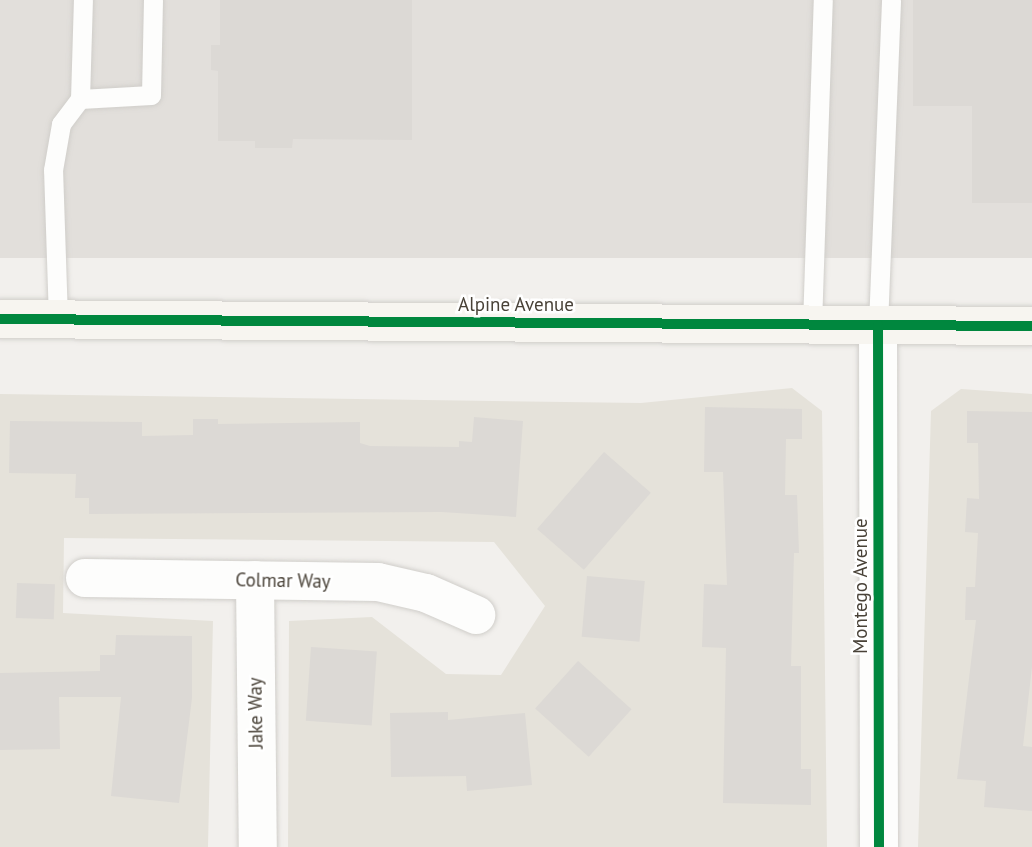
<!DOCTYPE html>
<html>
<head>
<meta charset="utf-8">
<style>
	body { margin:0 }
	#map { position:relative; width:1032px; height:847px; overflow:hidden; background:#f2f0ed; font-family:"PT Sans",sans-serif }
	div>[style] { position:absolute }
	.residential>* { inset:0; background:#e5e2da }
	.industrial>* { inset:0; background:#e2dfdb; transform-origin:0 0 }
	.building>* { inset:0; background:#dcd9d5; transform-origin:0 0 }
	.roads { filter:drop-shadow(0 0 2px #d0ceca) drop-shadow(0 0 2px #d0ceca) }
	.lane>* { height:19px; margin:-9.5px; padding:0 9.5px; transform-origin:9.5px; border-radius:9.5px; background:#fdfdfc }
	.street>* { height:38px; margin:-19px; padding:0 19px; transform-origin:19px; border-radius:19px; background:#fdfdfc }
	.secondary>* { height:38px; margin:-19px; padding:0 19px; transform-origin:19px; border-radius:19px; background:#f7f5f0 }
	.cycleway>* { height:10px; margin:-5px; padding:0 5px; transform-origin:5px; border-radius:5px; background:#00873e }
	span { translate:-50% -50%; white-space:nowrap; text-align:center; line-height:1.15; -webkit-text-stroke:5px #fff; paint-order:stroke }
	.street-label { font-size:19px; color:#494238 }
</style>
</head>
<body>
<div id="map">
	<div class="residential">
		<i style="clip-path:polygon(792px 388px,822px 411px,827px 847px,288px 847px,289px 621px,372px 617px,446px 674px,501px 675px,545px 606px,494px 542px,64px 538px,63px 613px,213px 621px,208px 847px,0 847px,0 394px,641px 403px)"></i>
		<i style="clip-path:polygon(961px 389px,1032px 394px,1032px 847px,918px 847px,931px 411px)"></i>
	</div>
	<div class="industrial">
		<i style="left:0;top:0;width:1032px;height:258px"></i>
	</div>
	<div class="building">
		<i style="clip-path:polygon(220px 0,412px 0,412px 140px,293px 139px,292px 148px,255px 148px,255px 141px,218px 141px,218px 71px,211px 70px,211px 45px,220px 45px)"></i>
		<i style="clip-path:polygon(913px 0,1032px 0,1032px 203px,972px 203px,972px 106px,913px 106px)"></i>
		<i style="clip-path:polygon(705px 407px,802px 409px,802px 439px,786px 439px,785px 495px,797px 495px,799px 553px,794px 553px,791px 666px,801px 666px,801px 769px,811px 769px,811px 805px,723px 803px,726px 648px,702px 647px,704px 584px,727px 585px,723px 472px,704px 472px)"></i>
		<i style="clip-path:polygon(967px 411px,1032px 412px,1032px 667px,1023px 746px,1032px 747px,1032px 811px,984px 807px,986px 781px,957px 779px,976px 620px,965px 620px,966px 587px,975px 587px,978px 533px,965px 532px,967px 498px,979px 499px,978px 443px,967px 443px)"></i>
		<i style="clip-path:polygon(474px 417px,523px 421px,516px 517px,442px 512px,89px 514px,89px 498px,75px 498px,76px 474px,9px 473px,10px 421px,142px 422px,142px 436px,193px 435px,193px 419px,218px 419px,218px 424px,360px 422px,360px 443px,370px 446px,459px 447px,459px 441px,472px 442px)"></i>
		<i style="left:604px;top:452px;width:62px;height:102px;rotate:41deg"></i>
		<i style="left:587px;top:576px;width:58px;height:61px;rotate:5deg"></i>
		<i style="left:17px;top:583px;width:38px;height:35px;rotate:2deg"></i>
		<i style="clip-path:polygon(116px 635px,192px 636px,192px 698px,179px 803px,111px 796px,121px 697px,59px 697px,60px 749px,0 750px,0 673px,100px 671px,100px 655px,115px 655px)"></i>
		<i style="left:311px;top:647px;width:66px;height:74px;rotate:4deg"></i>
		<i style="left:578px;top:661px;width:72px;height:64px;rotate:42deg"></i>
		<i style="clip-path:polygon(448px 712px,448px 720px,525px 713px,532px 785px,467px 791px,466px 776px,391px 777px,390px 713px)"></i>
	</div>
	<div class="roads">
		<div class="lane">
			<i style="left:80px;top:99px;width:71px;rotate:-3.2deg"></i>
			<i style="left:151px;top:95px;width:95px;rotate:-88.8deg"></i>
			<i style="left:58px;top:319px;width:149px;rotate:-91.9deg"></i>
			<i style="left:53px;top:170px;width:47px;rotate:-80.1deg"></i>
			<i style="left:61px;top:124px;width:31px;rotate:-53deg"></i>
			<i style="left:80px;top:99px;width:99px;rotate:-88.3deg"></i>
			<i style="left:812px;top:325px;width:325px;rotate:-88.1deg"></i>
			<i style="left:878px;top:325px;width:325px;rotate:-87.7deg"></i>
		</div>
		<div class="street">
			<i style="left:878px;top:325px;width:522px;rotate:89.89deg"></i>
			<i style="left:85px;top:578px;width:293px;rotate:0.8deg"></i>
			<i style="left:378px;top:582px;width:49px;rotate:12.9deg"></i>
			<i style="left:426px;top:593px;width:55px;rotate:23.7deg"></i>
			<i style="left:255px;top:580px;width:267px;rotate:89.4deg"></i>
		</div>
		<div class="secondary">
			<i style="left:0;top:319px;width:1032px;rotate:0.39deg"></i>
		</div>
	</div>
	<div class="cycleway">
		<i style="left:0;top:319px;width:1032px;rotate:0.39deg"></i>
		<i style="left:878px;top:325px;width:522px;rotate:89.89deg"></i>
	</div>
	<div class="street-label">
		<span style="left:516px;top:305px">Alpine Avenue</span>
		<span style="left:283px;top:581px;rotate:1deg">Colmar Way</span>
		<span style="left:861px;top:586px;rotate:-90deg">Montego Avenue</span>
		<span style="left:256px;top:713px;rotate:-91deg">Jake Way</span>
	</div>
</div>
</body>
</html>
